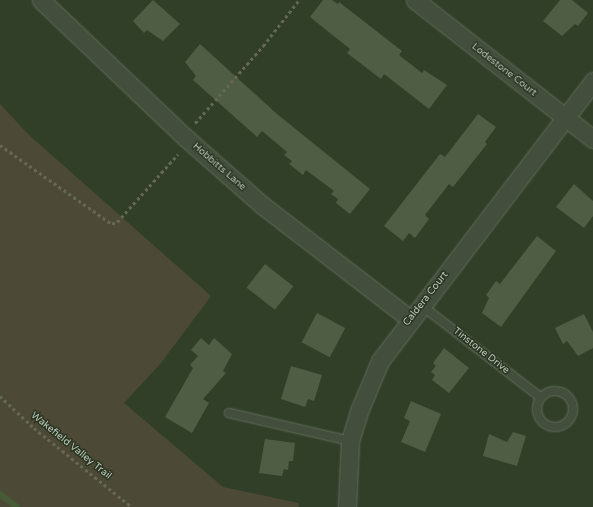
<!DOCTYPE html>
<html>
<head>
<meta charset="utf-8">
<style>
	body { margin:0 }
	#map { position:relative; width:593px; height:507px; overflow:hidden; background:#313f28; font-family:"Varela Round",sans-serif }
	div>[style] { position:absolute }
	.green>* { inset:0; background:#4c4a36 }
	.stream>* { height:5.5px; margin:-2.75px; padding:0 2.75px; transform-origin:2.75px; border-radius:2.75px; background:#455c37 }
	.building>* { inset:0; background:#4f5d45; transform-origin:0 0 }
	.path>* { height:2.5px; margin-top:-1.25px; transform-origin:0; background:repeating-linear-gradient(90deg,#646854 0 3px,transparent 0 6px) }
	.roads { filter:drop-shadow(0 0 1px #616c5a) drop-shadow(0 0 1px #616c5a) }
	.lane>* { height:8px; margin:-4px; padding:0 4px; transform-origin:4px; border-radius:4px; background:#434f3c }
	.lane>.ring { margin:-4px; padding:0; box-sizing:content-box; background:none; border:8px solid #434f3c; border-radius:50% }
	.street>* { height:17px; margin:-8.5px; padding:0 8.5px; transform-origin:8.5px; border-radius:8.5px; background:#434f3c }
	span { translate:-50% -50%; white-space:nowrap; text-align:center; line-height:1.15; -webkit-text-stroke:3px #283421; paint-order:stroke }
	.street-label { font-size:10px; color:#bfc9b9 }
</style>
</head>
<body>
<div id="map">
	<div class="green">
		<i style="clip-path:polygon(0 104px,29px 135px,211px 296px,161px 363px,124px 403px,223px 487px,298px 503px,299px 507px,0 507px)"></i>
	</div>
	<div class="stream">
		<i style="left:0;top:494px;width:21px;rotate:37deg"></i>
	</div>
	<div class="building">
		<i style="clip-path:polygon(153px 0,180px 24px,163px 41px,147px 30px,144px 33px,133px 21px)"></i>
		<i style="clip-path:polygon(323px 0,332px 0,338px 4px,339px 2px,402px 51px,399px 55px,422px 73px,424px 70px,447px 85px,429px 109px,384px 74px,381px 79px,347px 53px,350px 49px,310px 17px)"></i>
		<i style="clip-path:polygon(560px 0,572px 0,588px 13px,578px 26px,575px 24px,562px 36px,543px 21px)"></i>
		<i style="clip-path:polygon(200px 44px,277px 114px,370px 189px,350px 214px,336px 203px,338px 199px,331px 194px,334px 191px,306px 170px,303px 175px,289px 164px,292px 161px,284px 155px,287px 152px,262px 131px,257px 137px,193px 80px,196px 76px,185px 62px)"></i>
		<i style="clip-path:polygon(478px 114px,496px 127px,485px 142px,487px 144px,453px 187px,449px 184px,425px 215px,429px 219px,415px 238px,409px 233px,403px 241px,384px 226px,440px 154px,445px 157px)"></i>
		<i style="clip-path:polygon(574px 184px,593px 201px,593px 216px,584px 228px,556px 207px)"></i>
		<i style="clip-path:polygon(537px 236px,556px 251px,501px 327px,482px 313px,489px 298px,486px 295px,496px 281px,500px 284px)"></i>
		<i style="left:265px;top:264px;width:36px;height:30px;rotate:38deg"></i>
		<i style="left:317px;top:313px;width:32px;height:33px;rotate:28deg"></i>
		<i style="clip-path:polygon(584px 314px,593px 332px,593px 348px,578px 356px,567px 341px,563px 344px,555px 328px)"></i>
		<i style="clip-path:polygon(201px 338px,209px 345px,214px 338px,232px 354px,223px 371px,226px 373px,203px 399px,209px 403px,192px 433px,165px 417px,193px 368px,190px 365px,198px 356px,191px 350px)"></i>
		<i style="clip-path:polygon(444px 348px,469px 368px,449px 393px,432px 380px,435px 375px,431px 372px,436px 366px,433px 363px)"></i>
		<i style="clip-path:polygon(291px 366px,322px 375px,314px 401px,308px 399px,305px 407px,281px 399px)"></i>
		<i style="clip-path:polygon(411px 401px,441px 414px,425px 452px,401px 442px,410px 421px,404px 418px)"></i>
		<i style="clip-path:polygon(513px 432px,526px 436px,517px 466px,483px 456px,489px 434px,507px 442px)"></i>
		<i style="clip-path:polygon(265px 439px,295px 443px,293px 461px,289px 461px,288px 470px,284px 469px,282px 476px,259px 473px)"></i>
	</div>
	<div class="path">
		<i style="left:195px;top:123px;width:103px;rotate:-48.6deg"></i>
		<i style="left:263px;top:46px;width:58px;rotate:-52deg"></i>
		<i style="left:0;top:145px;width:137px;rotate:35.2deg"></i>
		<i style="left:112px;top:224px;width:5px;rotate:-22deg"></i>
		<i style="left:117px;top:222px;width:91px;rotate:-48.1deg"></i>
		<i style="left:0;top:396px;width:47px;rotate:43.3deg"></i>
		<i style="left:34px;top:428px;width:126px;rotate:38.9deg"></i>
	</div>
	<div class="roads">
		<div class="lane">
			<i style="left:421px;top:305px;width:150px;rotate:37.7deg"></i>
			<i class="ring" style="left:537px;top:391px;width:28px;height:28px"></i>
			<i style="left:229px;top:413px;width:124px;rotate:13deg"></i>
		</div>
		<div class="street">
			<i style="left:41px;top:0;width:200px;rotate:43.6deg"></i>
			<i style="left:186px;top:138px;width:101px;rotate:41.4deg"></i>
			<i style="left:262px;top:205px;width:187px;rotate:37.6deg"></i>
			<i style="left:415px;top:0;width:226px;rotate:38deg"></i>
			<i style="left:347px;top:507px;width:66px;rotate:-87.4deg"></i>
			<i style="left:350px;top:441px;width:34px;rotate:-73deg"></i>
			<i style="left:360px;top:409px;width:52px;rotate:-67.4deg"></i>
			<i style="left:380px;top:361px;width:352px;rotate:-52.7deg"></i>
		</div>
	</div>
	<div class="street-label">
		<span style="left:504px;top:70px;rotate:38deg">Lodestone Court</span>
		<span style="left:219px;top:167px;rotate:41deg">Hobbitts Lane</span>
		<span style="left:426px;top:299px;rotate:-52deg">Caldera Court</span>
		<span style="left:481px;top:351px;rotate:38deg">Tinstone Drive</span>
		<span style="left:71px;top:446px;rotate:39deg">Wakefield Valley Trail</span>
	</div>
</div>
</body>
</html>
